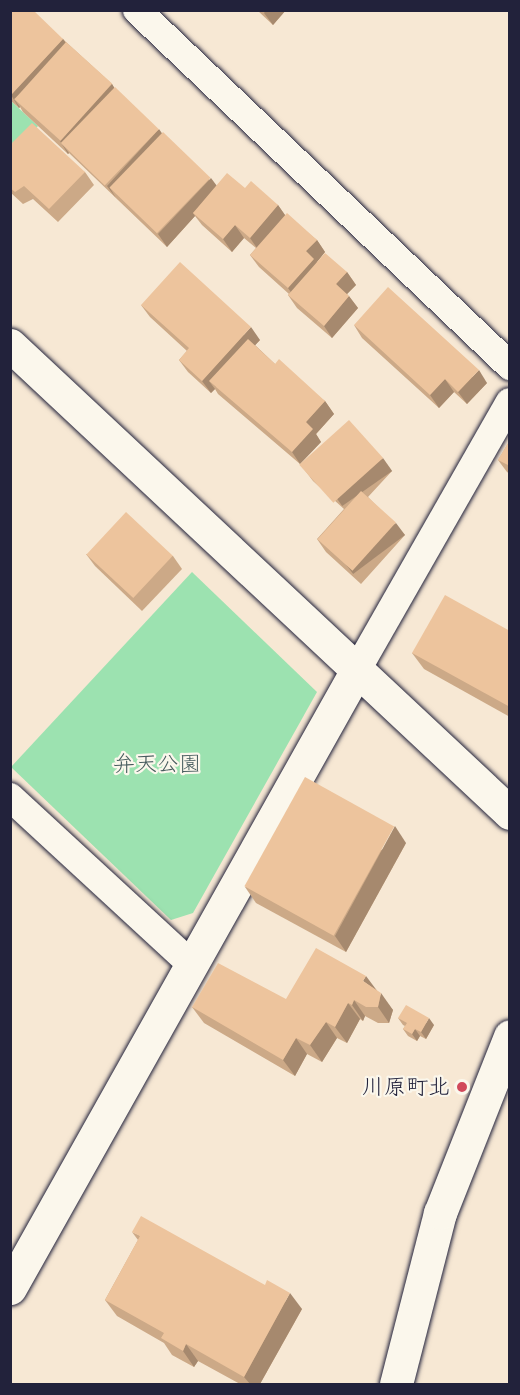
<!DOCTYPE html>
<html>
<head>
<meta charset="utf-8">
<style>
	body { margin:0 }
	#map { position:relative; width:520px; height:1395px; overflow:hidden; background:#f7e8d4; font-family:Itim,"Klee One",sans-serif }
	div>[style] { position:absolute }
	.green>* { inset:0; background:#9ce2b0 }
	.roads { filter:drop-shadow(0 0 2px #22223b) drop-shadow(0 0 2px #22223b) }
	.minor>* { height:28px; margin:-14px; padding:0 14px; transform-origin:14px; border-radius:14px; background:#fbf7ec }
	.tertiary>* { height:33px; margin:-16.5px; padding:0 16.5px; transform-origin:16.5px; border-radius:16.5px; background:#fbf7ec }
	.wall>* { inset:0; background:#cca987 }
	.shaded-wall>* { inset:0; background:#a6896e; transform-origin:0 0 }
	.building>* { inset:0; background:#edc49d; transform-origin:0 0 }
	.dots>* { width:16px; height:16px; translate:-50% -50%; box-sizing:border-box; border:3px solid #fbf7ec; border-radius:50% }
	span { translate:-50% -50%; white-space:nowrap; text-align:center; line-height:1.15; -webkit-text-stroke:4.5px #fbf7ec; paint-order:stroke }
	.park-label { font-size:22px; color:#475c5e }
	.poi-label { font-size:22px; color:#22223b }
	.right { translate:-100% -50%; text-align:right }
	.frame { position:absolute; inset:0; border:12px solid #22223b; pointer-events:none }
</style>
</head>
<body>
<div id="map">
	<div class="green">
		<i style="clip-path:polygon(10px 100px,38px 126px,11px 156px,10px 156px)"></i>
		<i style="clip-path:polygon(192px 572px,317px 692px,193px 913px,171px 920px,11px 767px)"></i>
	</div>
	<div class="roads">
		<div class="minor">
			<i style="left:137px;top:10px;width:516px;rotate:43.66deg"></i>
			<i style="left:358px;top:668px;width:306px;rotate:-60.3deg"></i>
			<i style="left:10px;top:797px;width:246px;rotate:42.7deg"></i>
		</div>
		<div class="tertiary">
			<i style="left:10px;top:345px;width:685px;rotate:43.11deg"></i>
			<i style="left:10px;top:1288px;width:711px;rotate:-60.69deg"></i>
			<i style="left:396px;top:1384px;width:177px;rotate:-75.6deg"></i>
			<i style="left:440px;top:1213px;width:190px;rotate:-68.4deg"></i>
		</div>
	</div>
	<div class="wall">
		<i style="clip-path:polygon(10px 10px,63px 39px,66px 42px,112px 84px,114px 88px,216px 186px,245px 188px,278px 205px,285px 215px,317px 240px,325px 252px,317px 262px,347px 272px,356px 285px,347px 294px,358px 308px,332px 338px,297px 308px,288px 295px,289px 294px,259px 267px,250px 255px,256px 248px,244px 238px,232px 252px,202px 225px,195px 216px,167px 247px,69px 153px,68px 154px,23px 112px,20px 107px,19px 108px,10px 100px)"></i>
		<i style="clip-path:polygon(257px 10px,286px 10px,273px 25px)"></i>
		<i style="clip-path:polygon(10px 145px,85px 172px,94px 185px,58px 222px,33px 199px,23px 204px,10px 192px)"></i>
		<i style="clip-path:polygon(141px 305px,260px 340px,255px 345px,275px 364px,325px 401px,334px 414px,316px 434px,321px 442px,300px 464px,218px 394px,215px 389px,211px 393px,188px 372px,179px 360px,187px 351px,150px 317px)"></i>
		<i style="clip-path:polygon(354px 325px,487px 383px,467px 404px,454px 392px,439px 408px,362px 338px)"></i>
		<i style="clip-path:polygon(510px 440px,510px 474px,507px 472px,498px 460px)"></i>
		<i style="clip-path:polygon(304px 469px,392px 471px,368px 497px,405px 535px,361px 584px,326px 552px,317px 539px,344px 509px,313px 481px)"></i>
		<i style="clip-path:polygon(86px 554px,173px 556px,182px 569px,142px 611px,95px 566px)"></i>
		<i style="clip-path:polygon(510px 631px,510px 717px,424px 669px,412px 653px)"></i>
		<i style="clip-path:polygon(406px 843px,346px 952px,256px 903px,245px 887px)"></i>
		<i style="clip-path:polygon(376px 990px,393px 1010px,389px 1023px,378px 1023px,365px 1016px,363px 1021px,360px 1019px,347px 1043px,337px 1038px,322px 1062px,307px 1054px,295px 1076px,204px 1023px,192px 1007px,286px 999px)"></i>
		<i style="clip-path:polygon(398px 1018px,434px 1025px,426px 1039px,420px 1036px,417px 1041px,408px 1036px,403px 1029px,405px 1026px,403px 1025px)"></i>
		<i style="clip-path:polygon(132px 1232px,302px 1309px,260px 1384px,240px 1384px,198px 1361px,194px 1367px,172px 1355px,164px 1343px,117px 1316px,105px 1300px,138px 1240px)"></i>
	</div>
	<div class="shaded-wall">
		<i style="clip-path:polygon(266px 10px,286px 10px,273px 25px,264px 13px)"></i>
		<i style="clip-path:polygon(63px 39px,72px 51px,14px 99px,20px 107px,19px 108px,11px 95px)"></i>
		<i style="clip-path:polygon(112px 84px,120px 97px,62px 144px,69px 153px,68px 154px,60px 141px)"></i>
		<i style="clip-path:polygon(159px 129px,168px 142px,110px 188px,116px 198px,107px 186px)"></i>
		<i style="clip-path:polygon(211px 178px,220px 190px,193px 213px,195px 216px,167px 247px,158px 234px)"></i>
		<i style="clip-path:polygon(278px 205px,287px 218px,259px 251px,250px 238px)"></i>
		<i style="clip-path:polygon(235px 225px,244px 238px,232px 252px,223px 239px)"></i>
		<i style="clip-path:polygon(317px 240px,325px 252px,317px 262px,297px 301px,288px 288px,306px 251px)"></i>
		<i style="clip-path:polygon(347px 272px,356px 285px,345px 296px,336px 284px)"></i>
		<i style="clip-path:polygon(349px 296px,358px 308px,332px 338px,324px 326px)"></i>
		<i style="clip-path:polygon(251px 327px,260px 340px,216px 387px,209px 381px,215px 389px,211px 393px,202px 381px)"></i>
		<i style="clip-path:polygon(479px 370px,487px 383px,467px 404px,458px 392px)"></i>
		<i style="clip-path:polygon(445px 379px,454px 392px,439px 408px,430px 395px)"></i>
		<i style="clip-path:polygon(325px 401px,334px 414px,316px 434px,321px 442px,300px 464px,292px 452px,306px 422px)"></i>
		<i style="left:383px;top:458px;width:16px;height:61px;rotate:55deg"></i>
		<i style="left:396px;top:523px;width:15px;height:65px;rotate:53deg"></i>
		<i style="clip-path:polygon(395px 826px,406px 843px,346px 952px,335px 936px)"></i>
		<i style="clip-path:polygon(366px 976px,378px 992px,363px 981px)"></i>
		<i style="clip-path:polygon(381px 993px,393px 1010px,389px 1023px,378px 1007px)"></i>
		<i style="clip-path:polygon(354px 1000px,365px 1016px,363px 1021px,352px 1005px)"></i>
		<i style="clip-path:polygon(348px 1003px,360px 1019px,347px 1043px,335px 1027px)"></i>
		<i style="clip-path:polygon(429px 1018px,434px 1025px,426px 1039px,421px 1032px)"></i>
		<i style="clip-path:polygon(326px 1022px,337px 1038px,322px 1062px,310px 1045px)"></i>
		<i style="clip-path:polygon(415px 1029px,420px 1036px,417px 1041px,412px 1034px)"></i>
		<i style="clip-path:polygon(296px 1038px,307px 1054px,295px 1076px,283px 1060px)"></i>
		<i style="clip-path:polygon(290px 1293px,302px 1309px,260px 1384px,250px 1384px,244px 1377px)"></i>
		<i style="clip-path:polygon(186px 1344px,198px 1361px,194px 1367px,183px 1351px)"></i>
	</div>
	<div class="building">
		<i style="clip-path:polygon(10px 10px,33px 10px,63px 39px,11px 95px)"></i>
		<i style="left:66px;top:42px;width:62px;height:77px;rotate:42deg"></i>
		<i style="left:115px;top:87px;width:61px;height:78px;rotate:44deg"></i>
		<i style="clip-path:polygon(32px 123px,85px 172px,49px 209px,24px 186px,15px 192px,10px 188px,10px 145px)"></i>
		<i style="left:163px;top:132px;width:66px;height:77px;rotate:44deg"></i>
		<i style="clip-path:polygon(227px 173px,245px 188px,251px 181px,278px 205px,250px 238px,235px 225px,223px 239px,193px 213px)"></i>
		<i style="clip-path:polygon(287px 213px,317px 240px,306px 251px,314px 259px,288px 288px,250px 255px)"></i>
		<i style="clip-path:polygon(325px 253px,347px 272px,336px 284px,349px 296px,324px 326px,288px 295px)"></i>
		<i style="clip-path:polygon(180px 262px,251px 327px,202px 381px,179px 360px,189px 348px,141px 305px)"></i>
		<i style="clip-path:polygon(388px 287px,479px 370px,458px 392px,445px 379px,430px 395px,354px 325px)"></i>
		<i style="clip-path:polygon(248px 339px,275px 364px,279px 359px,325px 401px,306px 422px,313px 429px,292px 452px,209px 381px)"></i>
		<i style="left:349px;top:420px;width:51px;height:67px;rotate:48deg"></i>
		<i style="clip-path:polygon(510px 440px,510px 466px,498px 460px)"></i>
		<i style="left:361px;top:491px;width:47px;height:65px;rotate:42deg"></i>
		<i style="left:126px;top:512px;width:64px;height:58px;rotate:43deg"></i>
		<i style="clip-path:polygon(445px 595px,510px 631px,510px 707px,412px 653px)"></i>
		<i style="left:305px;top:777px;width:102px;height:125px;rotate:29deg"></i>
		<i style="clip-path:polygon(316px 948px,366px 976px,363px 981px,381px 993px,378px 1007px,366px 1007px,354px 1000px,352px 1005px,348px 1003px,335px 1027px,326px 1022px,310px 1045px,296px 1038px,283px 1060px,192px 1007px,218px 963px,286px 999px)"></i>
		<i style="clip-path:polygon(406px 1005px,429px 1018px,421px 1032px,415px 1029px,412px 1034px,403px 1029px,407px 1023px,398px 1018px)"></i>
		<i style="clip-path:polygon(141px 1216px,265px 1285px,267px 1280px,290px 1293px,244px 1377px,186px 1344px,183px 1351px,161px 1338px,164px 1333px,105px 1300px,140px 1236px,132px 1232px)"></i>
	</div>
	<div class="dots">
		<i style="left:462px;top:1087px;background:#d1495b"></i>
	</div>
	<div class="park-label">
		<span style="left:157px;top:764px">弁天公園</span>
	</div>
	<div class="poi-label">
		<span class="right" style="left:450px;top:1087px">川原町北</span>
	</div>
	<div class="frame"></div>
</div>
</body>
</html>
